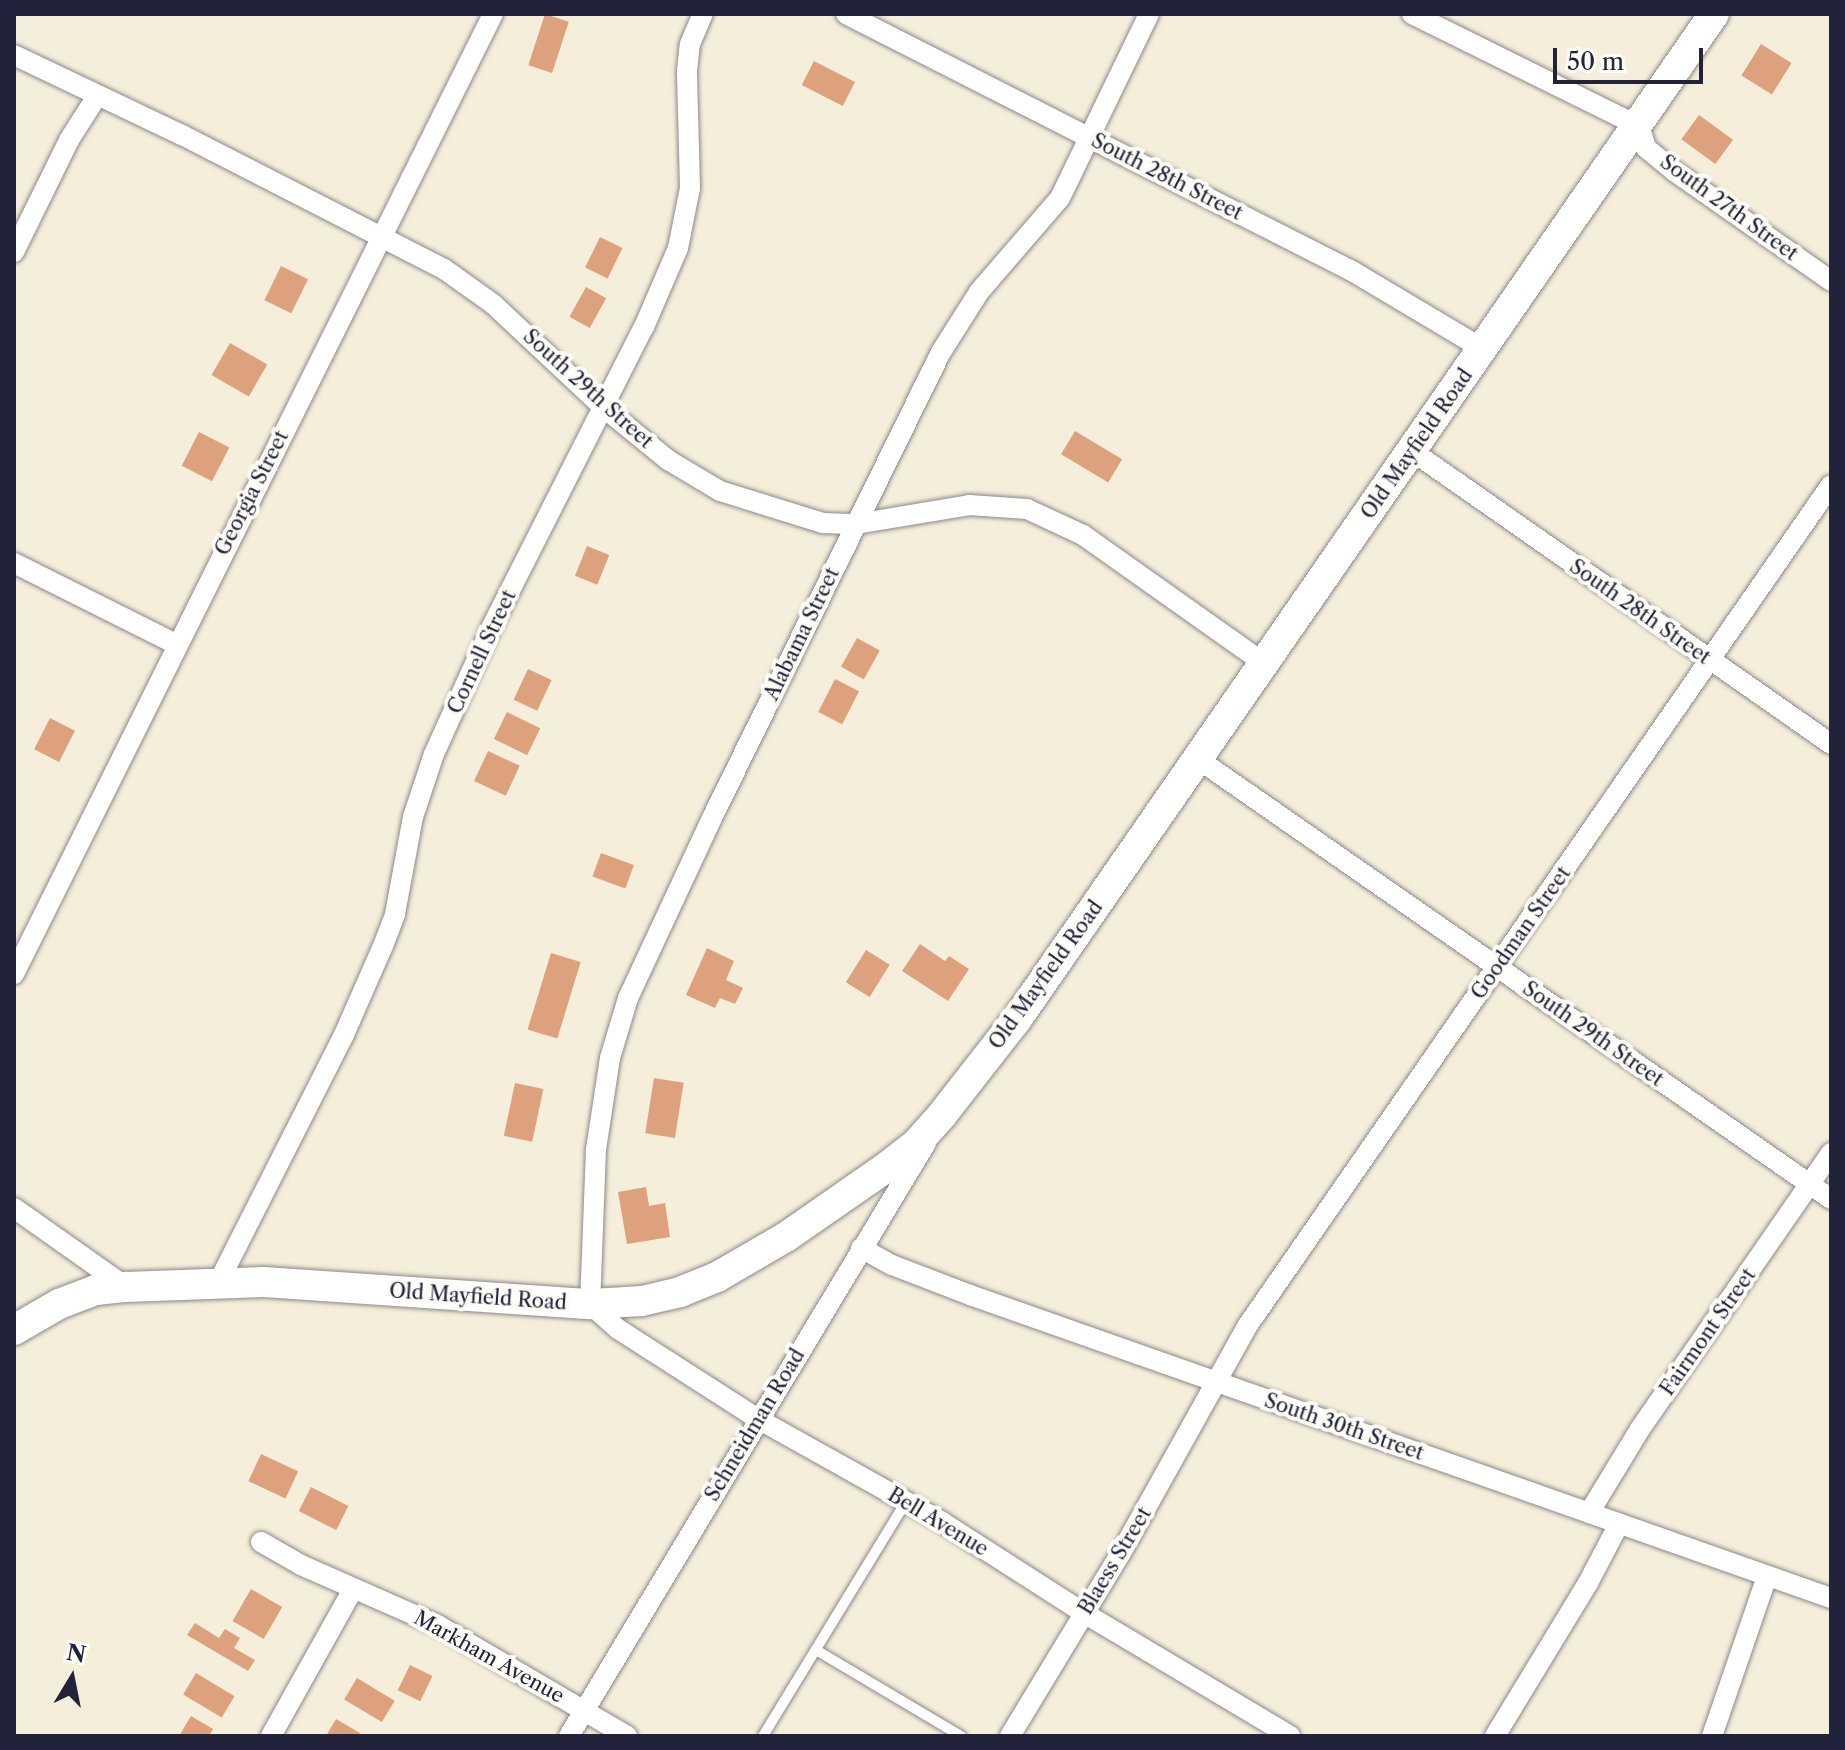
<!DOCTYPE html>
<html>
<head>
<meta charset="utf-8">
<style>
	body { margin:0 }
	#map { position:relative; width:1845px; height:1750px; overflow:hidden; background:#f5eeda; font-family:"Libre Caslon Text",serif }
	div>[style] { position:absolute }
	.building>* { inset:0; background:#dea17e; transform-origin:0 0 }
	.roads { filter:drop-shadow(0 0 2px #8c888a) drop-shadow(0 0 2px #8c888a) }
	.lane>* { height:10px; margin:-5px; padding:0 5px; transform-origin:5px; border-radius:5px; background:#fff }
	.street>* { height:20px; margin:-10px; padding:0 10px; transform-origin:10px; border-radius:10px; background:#fff }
	.secondary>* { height:30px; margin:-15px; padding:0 15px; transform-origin:15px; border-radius:15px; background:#fff }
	span { translate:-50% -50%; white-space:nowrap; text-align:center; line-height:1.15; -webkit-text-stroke:8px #fdfcf7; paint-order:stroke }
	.street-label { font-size:20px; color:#22223b }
	.frame { position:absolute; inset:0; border:16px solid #22223b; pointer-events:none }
	.north { position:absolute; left:32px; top:1638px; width:80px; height:80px; -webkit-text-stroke:6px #fdfcf7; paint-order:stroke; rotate:10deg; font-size:22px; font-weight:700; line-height:32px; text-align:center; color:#22223b }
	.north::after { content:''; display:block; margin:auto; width:28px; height:36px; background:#22223b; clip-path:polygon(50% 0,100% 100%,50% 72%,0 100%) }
	.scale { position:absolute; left:1553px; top:48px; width:150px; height:36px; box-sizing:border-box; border:4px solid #22223b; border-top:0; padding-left:10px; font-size:24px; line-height:28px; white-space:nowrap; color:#22223b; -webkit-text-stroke:6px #fdfcf7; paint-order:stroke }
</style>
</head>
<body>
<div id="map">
	<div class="building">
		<i style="left:545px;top:14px;width:25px;height:54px;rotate:18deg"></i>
		<i style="left:1761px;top:44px;width:36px;height:37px;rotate:32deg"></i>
		<i style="left:814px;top:61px;width:46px;height:27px;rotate:27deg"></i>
		<i style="left:1699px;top:115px;width:42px;height:30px;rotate:36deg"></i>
		<i style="left:600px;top:237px;width:25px;height:34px;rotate:26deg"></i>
		<i style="left:281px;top:266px;width:30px;height:38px;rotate:26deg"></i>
		<i style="left:586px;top:287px;width:23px;height:34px;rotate:29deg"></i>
		<i style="left:230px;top:343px;width:43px;height:37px;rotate:30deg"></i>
		<i style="left:1075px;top:431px;width:55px;height:27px;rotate:31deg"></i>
		<i style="left:199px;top:432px;width:34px;height:38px;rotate:27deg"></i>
		<i style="left:587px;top:546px;width:24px;height:32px;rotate:22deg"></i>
		<i style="left:857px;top:638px;width:26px;height:33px;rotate:29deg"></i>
		<i style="left:528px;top:669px;width:26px;height:34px;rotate:25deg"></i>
		<i style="left:835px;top:679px;width:27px;height:37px;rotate:27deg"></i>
		<i style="left:507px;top:712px;width:37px;height:30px;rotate:26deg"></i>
		<i style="left:50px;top:718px;width:28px;height:35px;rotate:27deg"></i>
		<i style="left:488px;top:751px;width:35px;height:33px;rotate:25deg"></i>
		<i style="left:601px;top:853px;width:35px;height:25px;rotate:20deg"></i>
		<i style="clip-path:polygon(920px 944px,945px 961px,949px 956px,969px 969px,948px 1001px,902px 971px)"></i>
		<i style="clip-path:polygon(707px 948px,734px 961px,726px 980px,743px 988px,735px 1004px,720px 998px,715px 1008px,686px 995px)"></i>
		<i style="left:866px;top:950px;width:28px;height:38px;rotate:32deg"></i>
		<i style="left:551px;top:953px;width:31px;height:80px;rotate:17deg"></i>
		<i style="left:654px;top:1078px;width:30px;height:56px;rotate:9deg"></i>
		<i style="left:515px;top:1083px;width:29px;height:54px;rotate:12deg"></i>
		<i style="clip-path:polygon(646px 1187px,649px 1206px,665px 1203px,670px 1237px,627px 1244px,618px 1192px)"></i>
		<i style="left:261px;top:1454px;width:41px;height:30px;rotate:25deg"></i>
		<i style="left:311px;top:1487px;width:42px;height:27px;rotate:27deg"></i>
		<i style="left:251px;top:1589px;width:36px;height:37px;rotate:30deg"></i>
		<i style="clip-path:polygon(195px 1623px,219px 1638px,225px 1629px,240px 1638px,234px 1648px,255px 1660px,248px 1671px,187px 1635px)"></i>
		<i style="left:410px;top:1665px;width:25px;height:28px;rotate:26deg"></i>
		<i style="left:196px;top:1673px;width:45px;height:25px;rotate:31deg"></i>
		<i style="left:357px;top:1678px;width:44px;height:25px;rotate:31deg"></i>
		<i style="clip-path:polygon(191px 1716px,213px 1729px,209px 1736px,179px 1736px)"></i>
		<i style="clip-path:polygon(336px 1719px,360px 1733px,358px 1736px,326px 1736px)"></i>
	</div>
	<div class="roads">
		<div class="lane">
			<i style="left:816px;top:1650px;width:169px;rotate:30.7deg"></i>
			<i style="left:763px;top:1736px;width:274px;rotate:-58.6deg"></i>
		</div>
		<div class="street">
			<i style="left:846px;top:14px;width:568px;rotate:26.93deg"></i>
			<i style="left:1352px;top:271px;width:152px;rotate:30.8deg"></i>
			<i style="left:1149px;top:14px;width:204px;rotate:115.8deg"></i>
			<i style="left:1060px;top:198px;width:124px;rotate:130.8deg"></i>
			<i style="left:979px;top:292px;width:71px;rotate:122.3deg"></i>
			<i style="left:941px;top:352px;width:519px;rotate:116.17deg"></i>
			<i style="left:712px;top:818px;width:199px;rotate:115deg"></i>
			<i style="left:628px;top:998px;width:63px;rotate:106.7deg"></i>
			<i style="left:610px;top:1058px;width:92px;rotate:98.7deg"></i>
			<i style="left:596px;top:1149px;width:155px;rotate:92.2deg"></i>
			<i style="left:590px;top:1304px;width:38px;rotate:42deg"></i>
			<i style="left:618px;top:1329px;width:166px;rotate:32.7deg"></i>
			<i style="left:758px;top:1419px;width:211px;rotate:29.2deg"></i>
			<i style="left:942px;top:1522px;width:169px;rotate:32.7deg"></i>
			<i style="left:1084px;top:1613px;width:240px;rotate:30.8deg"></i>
			<i style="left:1412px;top:14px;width:253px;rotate:26.3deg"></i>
			<i style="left:1639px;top:126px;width:23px;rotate:72deg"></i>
			<i style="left:1646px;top:148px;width:36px;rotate:39deg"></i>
			<i style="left:1674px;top:171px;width:192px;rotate:35deg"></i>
			<i style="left:14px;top:55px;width:186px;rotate:25.5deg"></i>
			<i style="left:182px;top:135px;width:294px;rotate:27.1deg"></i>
			<i style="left:444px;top:269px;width:60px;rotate:35.5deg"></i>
			<i style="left:493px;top:304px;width:151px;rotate:43.1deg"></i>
			<i style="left:603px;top:407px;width:84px;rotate:39.2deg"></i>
			<i style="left:668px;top:460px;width:61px;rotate:30.8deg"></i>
			<i style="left:720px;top:491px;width:108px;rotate:17.3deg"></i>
			<i style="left:823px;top:523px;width:33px;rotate:2deg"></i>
			<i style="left:856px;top:524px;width:115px;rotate:-9.5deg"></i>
			<i style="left:969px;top:505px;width:58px;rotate:3.9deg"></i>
			<i style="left:1027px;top:509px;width:62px;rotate:24.9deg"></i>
			<i style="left:1083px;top:535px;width:222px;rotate:35.3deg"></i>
			<i style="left:14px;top:252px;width:125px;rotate:-63.8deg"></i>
			<i style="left:69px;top:140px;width:52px;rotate:-57.5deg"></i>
			<i style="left:1412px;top:451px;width:511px;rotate:34.96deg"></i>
			<i style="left:14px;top:563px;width:181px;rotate:26.6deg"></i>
			<i style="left:1198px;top:759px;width:771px;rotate:34.8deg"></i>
			<i style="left:14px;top:974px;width:1073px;rotate:-63.48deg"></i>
			<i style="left:14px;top:1208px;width:137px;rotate:35.2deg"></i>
			<i style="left:861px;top:1248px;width:35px;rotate:29deg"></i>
			<i style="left:892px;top:1265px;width:84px;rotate:21deg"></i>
			<i style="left:970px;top:1295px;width:913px;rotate:19.39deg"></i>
			<i style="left:218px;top:1283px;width:276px;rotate:-63.1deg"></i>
			<i style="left:343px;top:1037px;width:99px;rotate:-66.3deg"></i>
			<i style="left:383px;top:946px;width:34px;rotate:-69deg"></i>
			<i style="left:395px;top:914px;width:99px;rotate:-79.5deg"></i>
			<i style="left:413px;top:817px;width:66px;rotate:-71.6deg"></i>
			<i style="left:434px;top:754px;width:141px;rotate:-65.6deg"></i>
			<i style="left:492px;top:626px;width:335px;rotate:-63.1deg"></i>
			<i style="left:644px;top:327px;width:86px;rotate:-66.7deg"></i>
			<i style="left:678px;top:248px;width:61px;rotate:-78.7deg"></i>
			<i style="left:690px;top:188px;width:117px;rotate:-91.5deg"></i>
			<i style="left:687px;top:71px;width:27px;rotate:-84deg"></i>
			<i style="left:690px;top:44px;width:33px;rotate:-67deg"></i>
			<i style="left:1589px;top:1513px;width:98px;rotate:-58.7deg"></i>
			<i style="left:1640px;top:1429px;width:336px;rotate:-55.3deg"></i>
			<i style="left:261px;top:1542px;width:46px;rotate:29.9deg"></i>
			<i style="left:301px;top:1565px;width:151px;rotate:23.8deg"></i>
			<i style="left:439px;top:1626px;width:218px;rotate:30.3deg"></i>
			<i style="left:271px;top:1736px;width:168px;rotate:-60.8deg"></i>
			<i style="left:569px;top:1736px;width:692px;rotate:-58.95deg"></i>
			<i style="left:1010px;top:1736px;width:214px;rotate:-58.8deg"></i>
			<i style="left:1121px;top:1553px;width:261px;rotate:-60.9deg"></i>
			<i style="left:1248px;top:1325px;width:1022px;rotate:-55.24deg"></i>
			<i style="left:1495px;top:1736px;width:179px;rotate:-58.7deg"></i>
			<i style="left:1588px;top:1583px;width:67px;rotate:-62.3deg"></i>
			<i style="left:1712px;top:1736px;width:169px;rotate:-71deg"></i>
		</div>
		<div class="secondary">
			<i style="left:14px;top:1330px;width:52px;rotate:-30deg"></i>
			<i style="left:59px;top:1304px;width:40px;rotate:-21deg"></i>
			<i style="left:96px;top:1290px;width:30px;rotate:-6deg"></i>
			<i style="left:126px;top:1287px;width:138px;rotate:-2.1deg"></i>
			<i style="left:264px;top:1282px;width:327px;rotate:3.9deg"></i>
			<i style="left:590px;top:1304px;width:52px;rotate:-3.3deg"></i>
			<i style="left:642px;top:1301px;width:39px;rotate:-13deg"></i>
			<i style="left:680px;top:1292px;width:40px;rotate:-22deg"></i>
			<i style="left:717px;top:1277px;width:80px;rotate:-30.1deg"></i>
			<i style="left:786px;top:1237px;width:119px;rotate:-34.8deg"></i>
			<i style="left:884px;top:1169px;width:41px;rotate:-38deg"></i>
			<i style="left:916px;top:1144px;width:39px;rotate:-48deg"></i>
			<i style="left:942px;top:1115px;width:122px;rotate:-52deg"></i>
			<i style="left:1017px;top:1019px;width:1223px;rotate:-55.26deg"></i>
		</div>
	</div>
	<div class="street-label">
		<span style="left:1167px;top:177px;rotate:27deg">South 28th Street</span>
		<span style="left:1729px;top:208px;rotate:36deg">South 27th Street</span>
		<span style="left:588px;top:389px;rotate:42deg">South 29th Street</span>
		<span style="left:1417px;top:444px;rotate:-55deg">Old Mayfield Road</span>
		<span style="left:252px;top:493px;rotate:-63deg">Georgia Street</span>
		<span style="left:1640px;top:612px;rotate:35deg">South 28th Street</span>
		<span style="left:802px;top:634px;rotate:-64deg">Alabama Street</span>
		<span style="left:482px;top:652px;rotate:-65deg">Cornell Street</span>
		<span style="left:1521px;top:933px;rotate:-55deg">Goodman Street</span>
		<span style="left:1046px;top:975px;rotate:-54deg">Old Mayfield Road</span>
		<span style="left:1593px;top:1034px;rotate:35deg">South 29th Street</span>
		<span style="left:478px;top:1297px;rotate:4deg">Old Mayfield Road</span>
		<span style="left:1708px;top:1332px;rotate:-55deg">Fairmont Street</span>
		<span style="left:755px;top:1425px;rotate:-59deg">Schneidman Road</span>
		<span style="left:1344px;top:1427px;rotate:19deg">South 30th Street</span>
		<span style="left:938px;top:1522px;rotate:31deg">Bell Avenue</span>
		<span style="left:1115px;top:1561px;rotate:-59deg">Blaess Street</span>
		<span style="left:489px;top:1657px;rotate:29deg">Markham Avenue</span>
	</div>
	<div class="frame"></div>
	<div class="north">N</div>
	<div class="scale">50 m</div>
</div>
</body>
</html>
